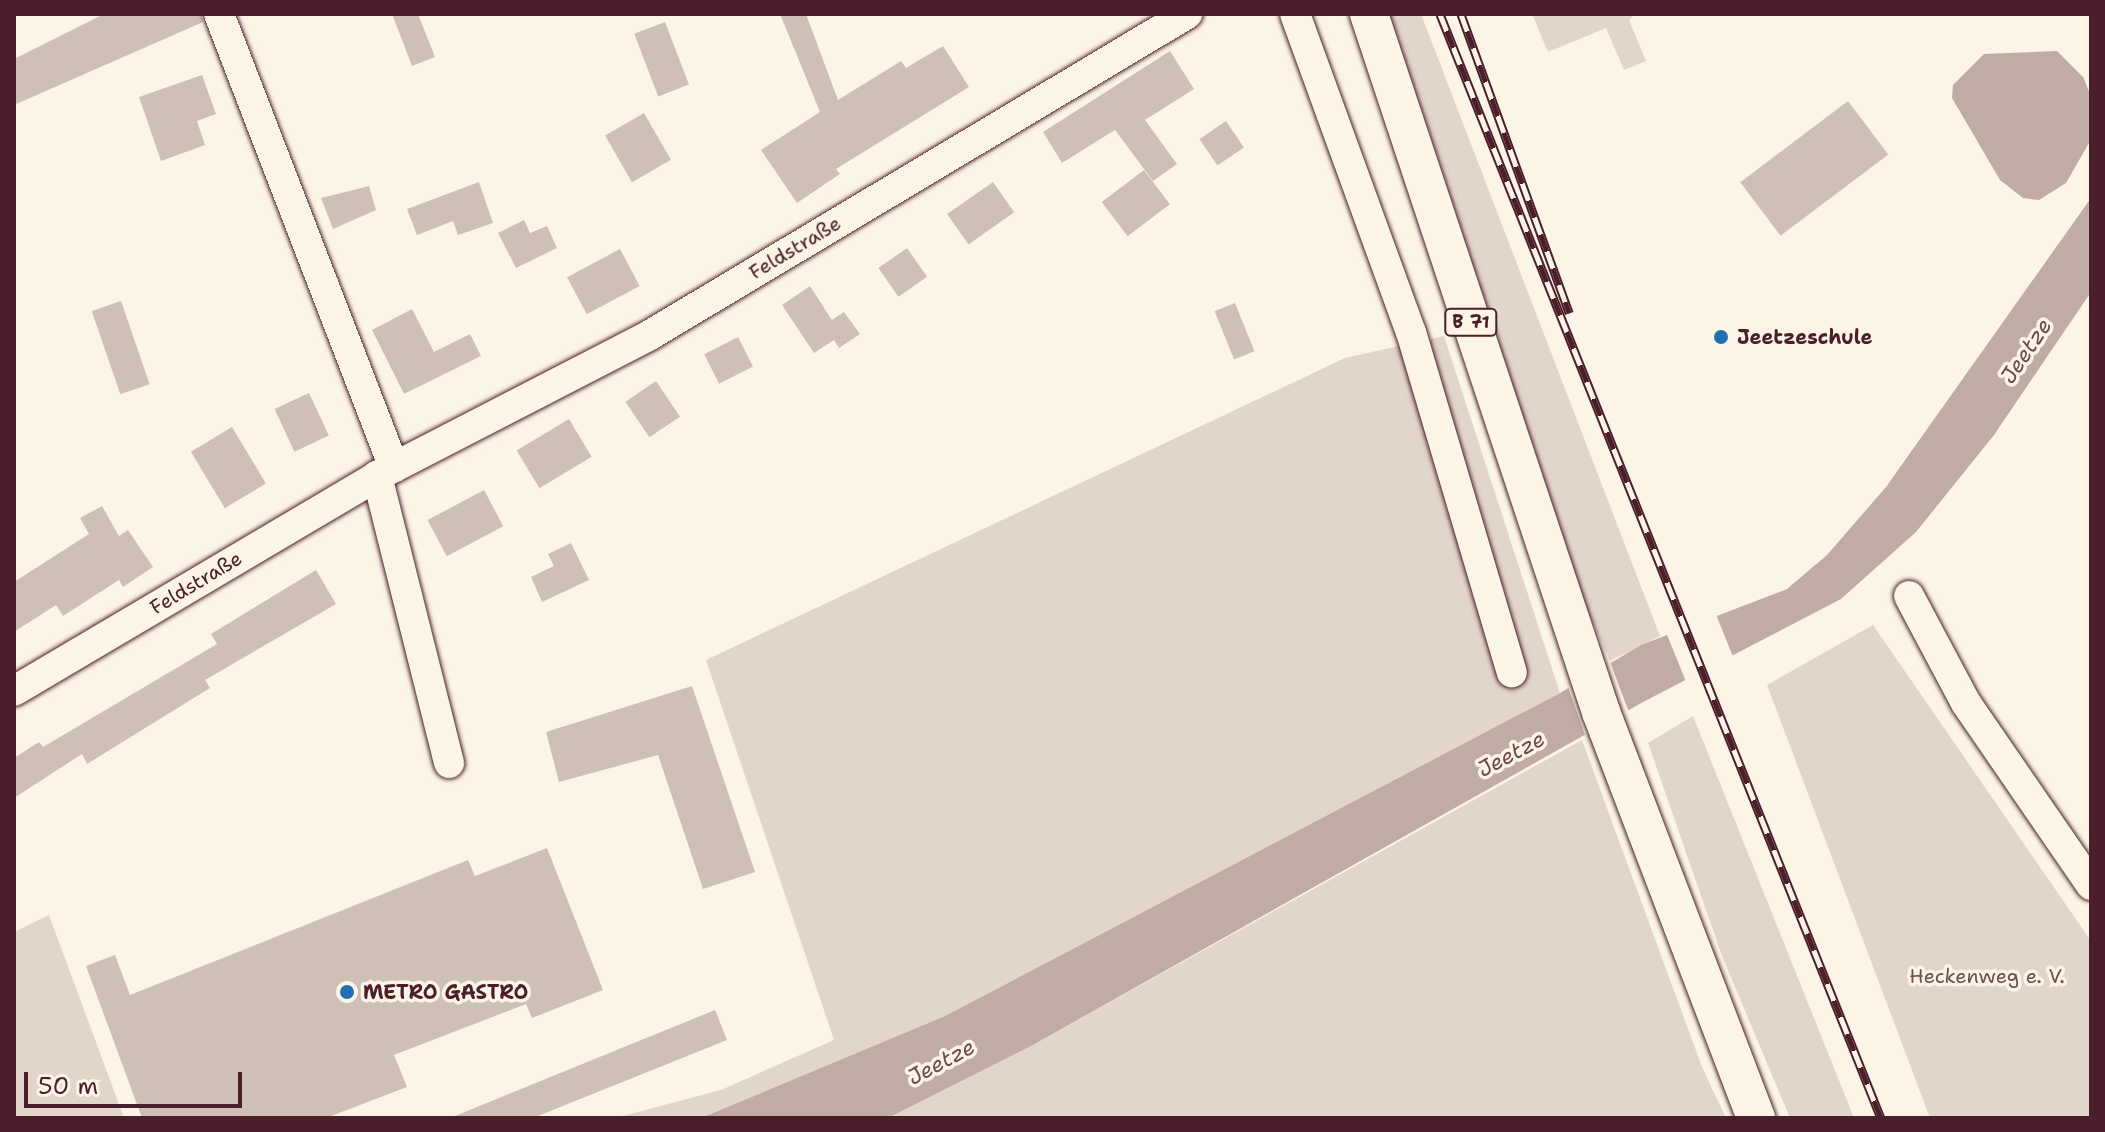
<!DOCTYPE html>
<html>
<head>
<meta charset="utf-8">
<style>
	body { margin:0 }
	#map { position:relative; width:2105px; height:1132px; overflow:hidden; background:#fcf5e5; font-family:"Shantell Sans",sans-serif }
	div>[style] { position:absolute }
	.green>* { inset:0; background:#e2d5ca }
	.water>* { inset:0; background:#c0aca5 }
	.pier>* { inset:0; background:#fcf5e5; transform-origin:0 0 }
	.building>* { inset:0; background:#cfc0b7; transform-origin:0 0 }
	.roads { filter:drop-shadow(0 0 2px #4a1f2b) drop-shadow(0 0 2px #4a1f2b) }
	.minor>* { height:30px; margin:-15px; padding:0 15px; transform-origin:15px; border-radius:15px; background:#fcf5e5 }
	.major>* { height:38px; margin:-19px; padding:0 19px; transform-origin:19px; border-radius:19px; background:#fcf5e5 }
	.rail>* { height:9px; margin-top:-4.5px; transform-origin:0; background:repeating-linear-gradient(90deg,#fcf5e5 0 18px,#4a1f2b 0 36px); box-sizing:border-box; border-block:2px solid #4a1f2b }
	.dots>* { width:22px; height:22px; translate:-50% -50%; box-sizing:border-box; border:4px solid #fcf5e5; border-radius:50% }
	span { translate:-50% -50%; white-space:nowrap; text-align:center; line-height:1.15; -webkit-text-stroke:7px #fcf5e5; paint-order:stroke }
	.shield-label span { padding:2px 6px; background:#fcf5e5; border:2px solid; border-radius:6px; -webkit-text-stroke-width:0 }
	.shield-label { font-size:18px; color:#4a1f2b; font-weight:700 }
	.street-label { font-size:20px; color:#4a1f2b }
	.poi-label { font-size:20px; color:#4a1f2b; font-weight:700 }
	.left { translate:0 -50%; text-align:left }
	.park-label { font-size:20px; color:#704c53 }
	.water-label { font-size:22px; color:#6d4950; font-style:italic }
	.frame { position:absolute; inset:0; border:16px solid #4a1f2b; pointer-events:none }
	.scale { position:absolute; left:24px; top:1072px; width:218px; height:36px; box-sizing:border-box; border:4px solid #4a1f2b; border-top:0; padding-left:10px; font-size:24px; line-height:28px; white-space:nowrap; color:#4a1f2b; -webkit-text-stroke:6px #fcf5e5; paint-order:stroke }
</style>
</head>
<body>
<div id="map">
	<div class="green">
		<i style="clip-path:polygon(1389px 14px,1421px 14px,1660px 636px,1610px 661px,1584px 603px)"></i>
		<i style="clip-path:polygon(1532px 14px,1635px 14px,1629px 20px,1646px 61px,1624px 70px,1606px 28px,1548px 52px)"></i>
		<i style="clip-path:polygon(1444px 336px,1560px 693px,945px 1016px,701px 1118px,615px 1118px,721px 1090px,834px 1040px,706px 660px,1345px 358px)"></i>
		<i style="clip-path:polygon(1873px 625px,2091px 941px,2091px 1118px,1930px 1118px,1767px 685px)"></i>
		<i style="clip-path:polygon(1693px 716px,1854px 1118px,1790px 1118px,1722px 956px,1648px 743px)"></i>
		<i style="clip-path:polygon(1582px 740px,1702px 1067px,1726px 1118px,888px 1118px,1033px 1045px)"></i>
		<i style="clip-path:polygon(49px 915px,124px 1118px,14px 1118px,14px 932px)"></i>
	</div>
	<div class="water">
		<i style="clip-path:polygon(2057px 51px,2083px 77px,2091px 96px,2089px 143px,2066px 183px,2039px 200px,2023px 198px,2000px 180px,1952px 98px,1953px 85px,1984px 54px)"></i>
		<i style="clip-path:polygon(2091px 198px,2091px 292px,1994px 435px,1916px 532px,1841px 599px,1645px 701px,1033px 1045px,888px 1118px,701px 1118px,945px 1016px,1560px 693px,1641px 645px,1787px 589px,1827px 555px,1886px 487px)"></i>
	</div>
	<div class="pier">
		<i style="left:1715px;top:612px;width:52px;height:53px;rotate:68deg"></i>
		<i style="clip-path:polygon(1609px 659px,1630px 715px,1587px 741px,1567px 684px)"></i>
	</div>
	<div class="building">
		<i style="clip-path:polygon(104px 14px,201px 14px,203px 22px,14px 105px,14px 59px)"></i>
		<i style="clip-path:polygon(392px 14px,418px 14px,435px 57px,412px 66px)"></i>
		<i style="clip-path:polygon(780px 14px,806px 14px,838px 100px,901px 61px,906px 68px,943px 46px,969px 87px,836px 169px,840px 174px,797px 203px,761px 150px,820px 112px)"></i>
		<i style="left:665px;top:22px;width:67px;height:33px;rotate:69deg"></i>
		<i style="clip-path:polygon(1170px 51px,1194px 89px,1145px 120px,1177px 164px,1153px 181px,1115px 130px,1062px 163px,1043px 132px)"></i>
		<i style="clip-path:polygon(202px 75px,216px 114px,197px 121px,205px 145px,161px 161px,139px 97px)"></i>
		<i style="left:1848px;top:101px;width:67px;height:135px;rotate:53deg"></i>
		<i style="left:644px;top:113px;width:54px;height:45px;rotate:60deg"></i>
		<i style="left:1226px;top:121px;width:32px;height:32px;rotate:56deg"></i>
		<i style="left:1144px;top:170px;width:43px;height:53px;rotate:53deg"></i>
		<i style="clip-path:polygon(479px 182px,493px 223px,458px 235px,453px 221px,417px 235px,407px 209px)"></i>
		<i style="left:993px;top:182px;width:37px;height:56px;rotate:55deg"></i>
		<i style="clip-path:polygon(369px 186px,376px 210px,333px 229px,321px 198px)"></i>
		<i style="clip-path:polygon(524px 220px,530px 233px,547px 226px,557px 248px,516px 268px,498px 233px)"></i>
		<i style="left:907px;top:248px;width:35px;height:35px;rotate:55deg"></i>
		<i style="left:620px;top:249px;width:42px;height:60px;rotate:62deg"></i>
		<i style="clip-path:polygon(810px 286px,832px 320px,844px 312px,860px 334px,839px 348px,834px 340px,814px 353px,782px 305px)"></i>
		<i style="left:121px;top:301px;width:88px;height:31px;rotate:71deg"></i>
		<i style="left:1235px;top:303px;width:52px;height:22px;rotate:68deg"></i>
		<i style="clip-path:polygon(412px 309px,434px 352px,470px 334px,481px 356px,404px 394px,372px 330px)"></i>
		<i style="left:738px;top:337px;width:33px;height:38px;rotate:63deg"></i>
		<i style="left:656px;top:381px;width:43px;height:37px;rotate:56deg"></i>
		<i style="left:309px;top:393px;width:47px;height:38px;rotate:65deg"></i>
		<i style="left:569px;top:419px;width:44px;height:61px;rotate:59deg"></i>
		<i style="left:232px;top:427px;width:66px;height:48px;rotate:59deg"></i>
		<i style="left:484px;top:490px;width:41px;height:64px;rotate:62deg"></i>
		<i style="clip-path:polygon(102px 506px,119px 536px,128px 530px,153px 567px,123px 587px,119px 580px,63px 616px,56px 605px,14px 632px,14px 582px,89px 534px,80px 518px)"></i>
		<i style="clip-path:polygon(571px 543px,589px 580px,542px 602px,531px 577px,554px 566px,548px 554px)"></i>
		<i style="clip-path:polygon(316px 570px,336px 604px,205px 680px,210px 688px,87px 764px,82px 754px,14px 798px,14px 758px,39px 742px,43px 747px,217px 644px,211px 634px)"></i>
		<i style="clip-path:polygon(692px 686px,755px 872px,703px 889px,658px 755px,559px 782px,546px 732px)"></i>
		<i style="clip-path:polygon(547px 848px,603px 990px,532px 1018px,526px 1004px,394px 1055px,407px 1087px,326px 1118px,142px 1118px,86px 966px,115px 955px,130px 995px,468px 860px,475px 876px)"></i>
		<i style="clip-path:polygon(715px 1010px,727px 1040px,533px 1118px,450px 1118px)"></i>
	</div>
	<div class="roads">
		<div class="minor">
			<i style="left:219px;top:14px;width:486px;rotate:68.9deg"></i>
			<i style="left:1295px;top:14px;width:338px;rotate:70deg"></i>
			<i style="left:1411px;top:332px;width:355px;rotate:73.5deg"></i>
			<i style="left:377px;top:476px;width:296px;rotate:75.9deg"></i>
			<i style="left:1909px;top:596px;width:121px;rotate:62deg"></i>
			<i style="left:1966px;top:703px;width:221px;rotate:55.5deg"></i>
			<i style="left:14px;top:691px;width:422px;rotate:-30.6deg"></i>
			<i style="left:377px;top:476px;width:307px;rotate:-27.3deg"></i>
			<i style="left:650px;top:335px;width:626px;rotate:-30.87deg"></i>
		</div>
		<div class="major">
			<i style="left:1369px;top:14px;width:736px;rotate:71.61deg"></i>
			<i style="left:1601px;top:712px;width:435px;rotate:69.1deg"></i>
		</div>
	</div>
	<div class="rail">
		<i style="left:1440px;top:14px;width:1189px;rotate:68.23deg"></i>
		<i style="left:1461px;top:14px;width:318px;rotate:70.1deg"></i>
	</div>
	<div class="dots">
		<i style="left:1721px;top:337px;background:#1f6fb2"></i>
		<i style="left:347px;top:992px;background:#1f6fb2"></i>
	</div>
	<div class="shield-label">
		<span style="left:1471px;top:322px">B 71</span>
	</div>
	<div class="street-label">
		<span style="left:795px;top:248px;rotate:-31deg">Feldstraße</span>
		<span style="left:196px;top:583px;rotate:-31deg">Feldstraße</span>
	</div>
	<div class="poi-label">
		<span class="left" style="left:1737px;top:337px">Jeetzeschule</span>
		<span class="left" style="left:363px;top:992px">METRO GASTRO</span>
	</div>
	<div class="park-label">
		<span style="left:1987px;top:976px">Heckenweg e. V.</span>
	</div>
	<div class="water-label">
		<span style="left:2026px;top:351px;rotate:-56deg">Jeetze</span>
		<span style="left:1511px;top:754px;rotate:-28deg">Jeetze</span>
		<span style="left:941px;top:1062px;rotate:-28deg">Jeetze</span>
	</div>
	<div class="frame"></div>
	<div class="scale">50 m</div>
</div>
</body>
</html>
